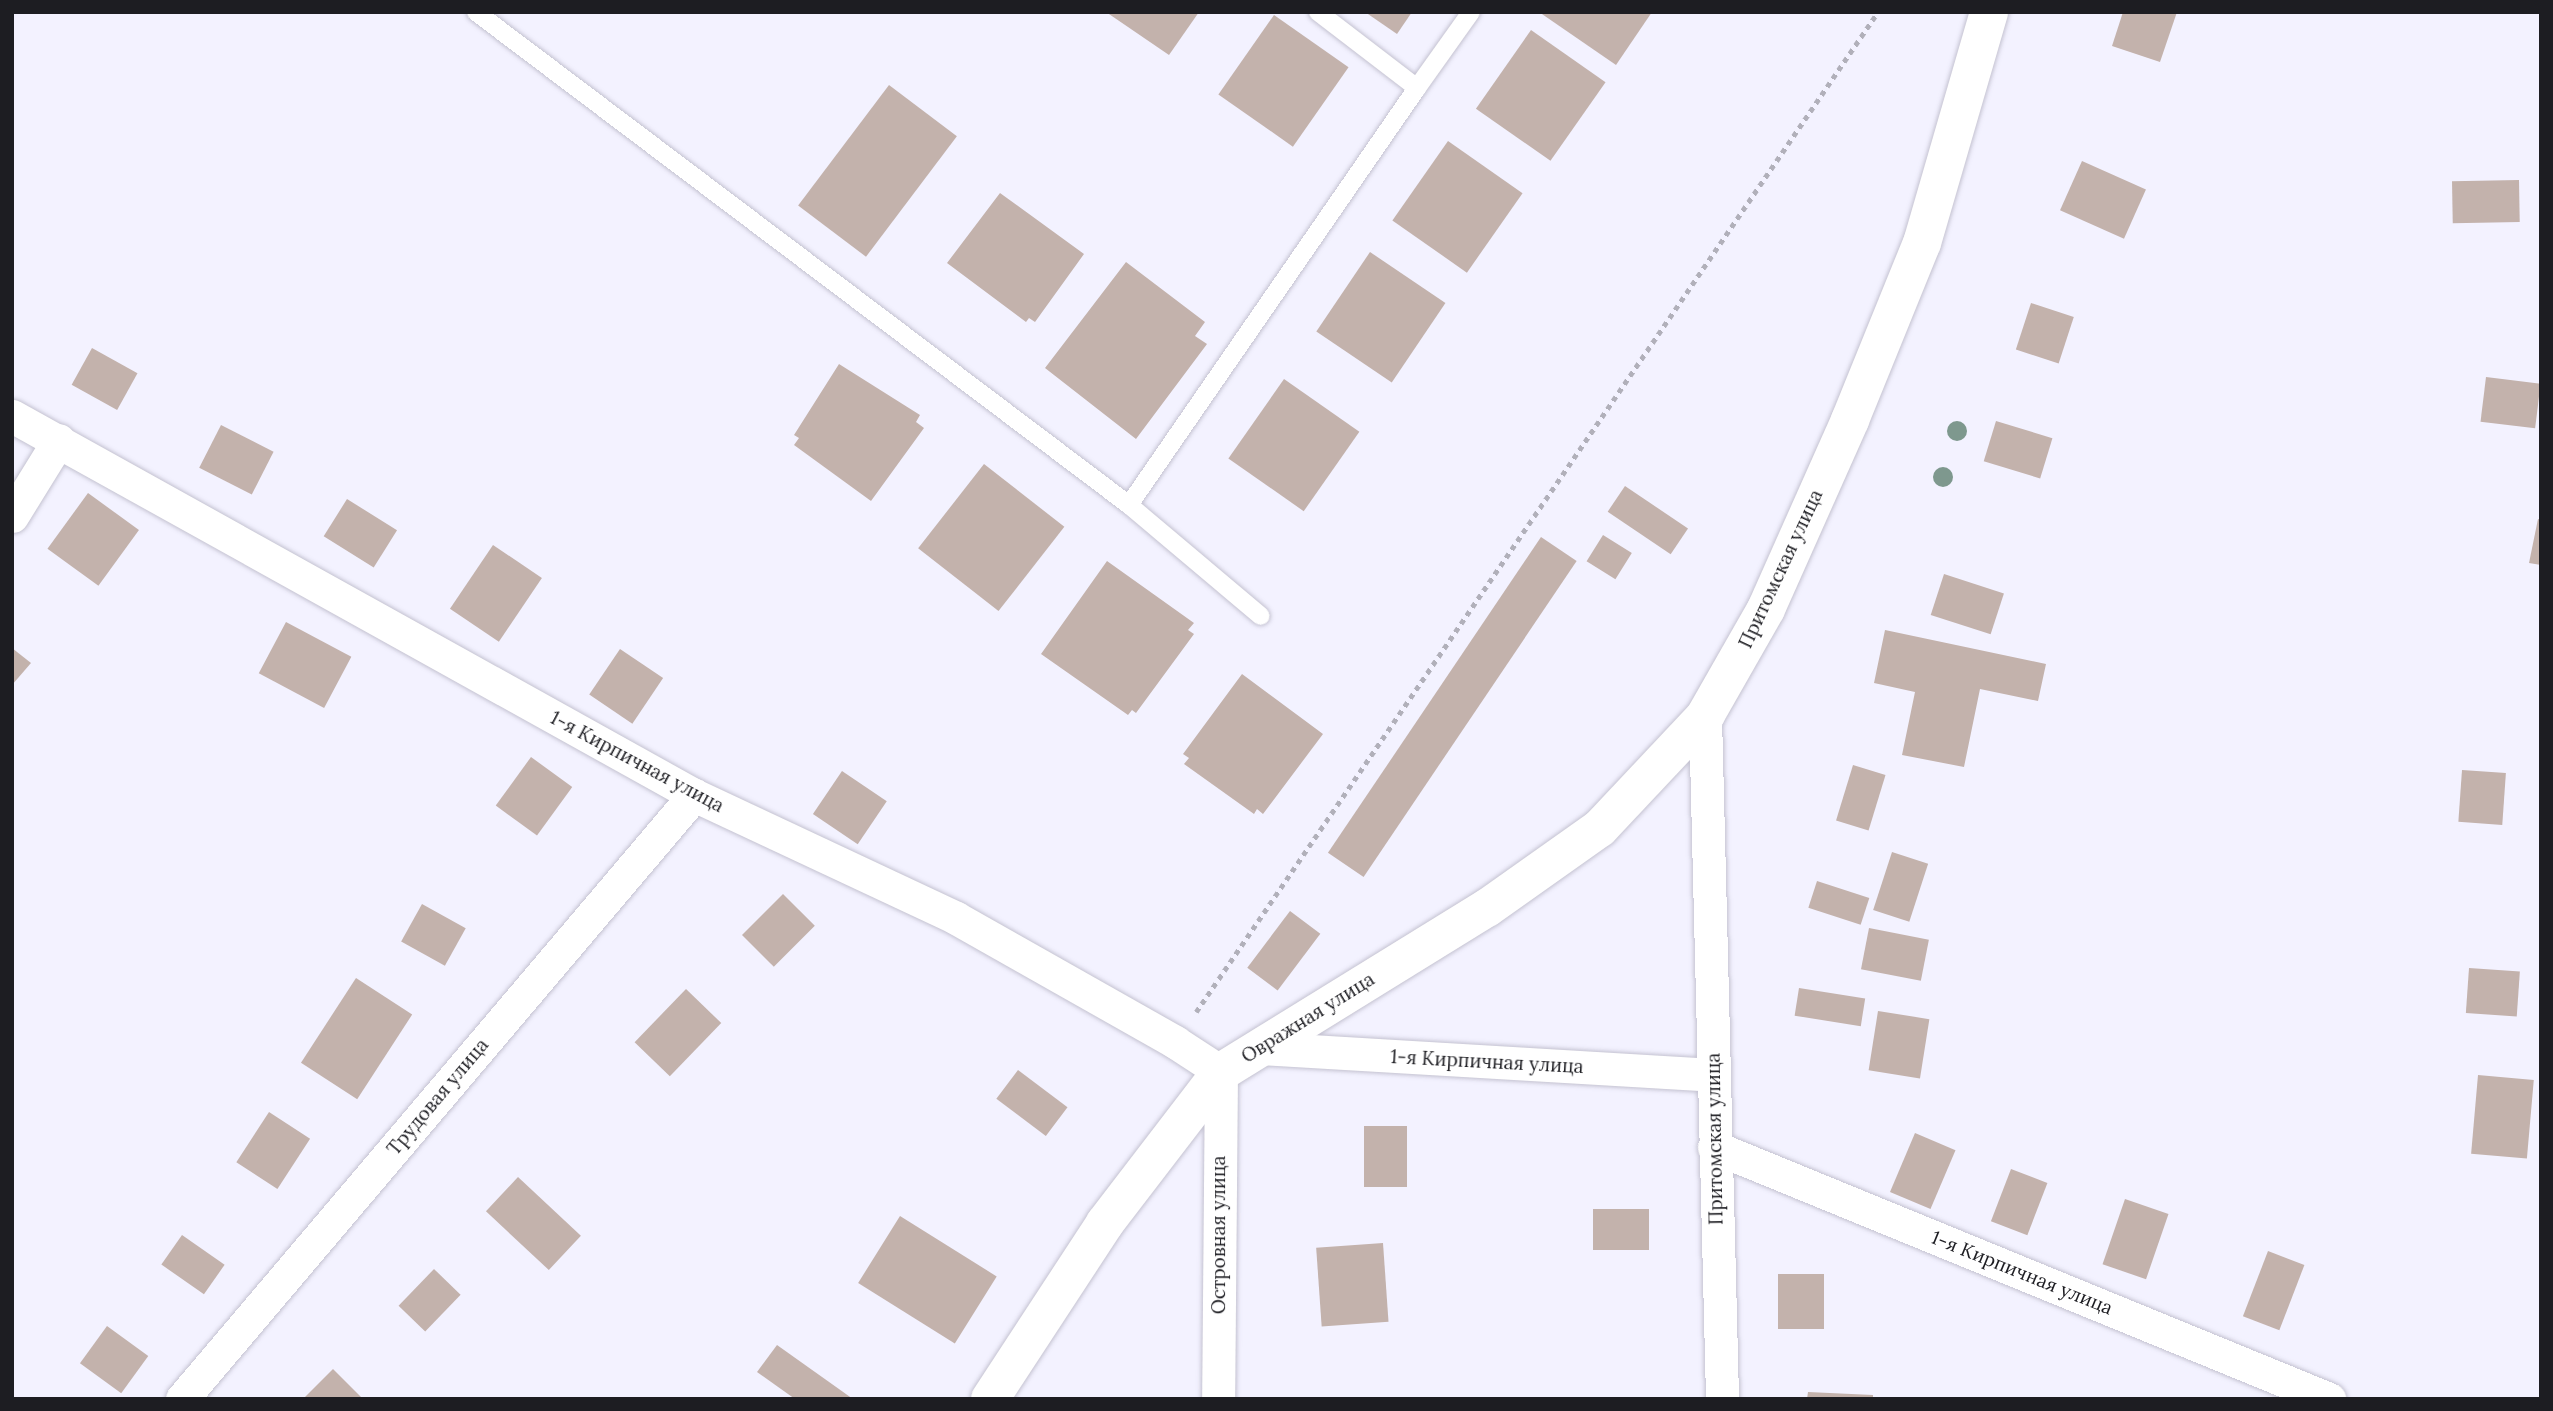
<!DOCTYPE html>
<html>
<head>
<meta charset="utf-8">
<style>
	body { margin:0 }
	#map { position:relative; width:2553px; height:1411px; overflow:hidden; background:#f3f2ff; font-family:Lora,serif }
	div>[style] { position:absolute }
	.building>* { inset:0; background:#c3b2ac; transform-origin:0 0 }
	.path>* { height:4.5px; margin-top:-2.25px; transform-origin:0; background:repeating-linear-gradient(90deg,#b1b0ba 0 5px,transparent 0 10px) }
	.roads { filter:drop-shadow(0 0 2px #c4c2d1) drop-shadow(0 0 2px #c4c2d1) }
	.service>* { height:18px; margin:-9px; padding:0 9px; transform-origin:9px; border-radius:9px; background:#fff }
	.minor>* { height:33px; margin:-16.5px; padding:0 16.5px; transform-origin:16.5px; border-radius:16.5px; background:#fff }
	.tertiary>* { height:38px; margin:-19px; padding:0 19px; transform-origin:19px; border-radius:19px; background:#fff }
	.trees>* { width:20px; height:20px; margin:-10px; border-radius:50%; background:#7e988e }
	span { translate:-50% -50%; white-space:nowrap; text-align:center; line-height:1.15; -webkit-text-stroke:5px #fff; paint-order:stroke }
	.street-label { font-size:19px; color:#1d1d22 }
	.frame { position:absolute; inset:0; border:14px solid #1d1d22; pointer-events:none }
</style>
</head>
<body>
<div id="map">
	<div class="building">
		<i style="clip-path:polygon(1106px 12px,1199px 12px,1169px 55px)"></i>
		<i style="clip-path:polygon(1365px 12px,1412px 12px,1397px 34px)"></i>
		<i style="clip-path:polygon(1539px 12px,1652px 12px,1616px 65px)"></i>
		<i style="clip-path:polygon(2123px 12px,2177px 12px,2160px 62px,2112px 46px)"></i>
		<i style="left:1274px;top:15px;width:91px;height:97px;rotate:35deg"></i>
		<i style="left:1531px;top:30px;width:91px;height:96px;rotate:35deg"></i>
		<i style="left:889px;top:85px;width:85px;height:151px;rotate:37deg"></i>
		<i style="left:1448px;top:141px;width:91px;height:97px;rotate:35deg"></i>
		<i style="left:2082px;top:161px;width:70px;height:54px;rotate:24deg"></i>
		<i style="left:2519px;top:180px;width:42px;height:67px;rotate:89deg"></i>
		<i style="clip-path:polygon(1000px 193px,1084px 254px,1035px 322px,1029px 318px,1026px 322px,947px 263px)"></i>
		<i style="left:1370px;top:252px;width:91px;height:96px;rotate:34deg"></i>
		<i style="clip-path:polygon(1126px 262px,1205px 322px,1195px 336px,1207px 344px,1136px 439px,1045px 368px)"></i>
		<i style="left:2031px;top:303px;width:45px;height:49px;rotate:18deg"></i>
		<i style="left:92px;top:348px;width:52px;height:42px;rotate:29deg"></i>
		<i style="clip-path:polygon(839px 364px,920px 415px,916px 422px,924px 428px,871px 501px,794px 445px,799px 438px,794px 435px)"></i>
		<i style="left:2486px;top:377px;width:55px;height:45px;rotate:7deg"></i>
		<i style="left:1284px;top:379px;width:92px;height:97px;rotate:35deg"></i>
		<i style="left:1996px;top:421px;width:59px;height:42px;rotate:17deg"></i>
		<i style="left:221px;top:425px;width:59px;height:48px;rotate:27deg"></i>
		<i style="left:984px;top:464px;width:102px;height:107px;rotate:38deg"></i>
		<i style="left:1625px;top:486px;width:76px;height:31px;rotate:34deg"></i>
		<i style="left:88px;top:493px;width:63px;height:69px;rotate:36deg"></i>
		<i style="left:347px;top:499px;width:59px;height:44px;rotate:32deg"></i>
		<i style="clip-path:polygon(2538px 519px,2541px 520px,2541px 565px,2529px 563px)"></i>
		<i style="left:1603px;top:535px;width:34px;height:31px;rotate:32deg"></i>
		<i style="left:1541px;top:537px;width:43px;height:381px;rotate:34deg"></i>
		<i style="left:493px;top:545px;width:59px;height:77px;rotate:34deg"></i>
		<i style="clip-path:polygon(1107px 561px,1194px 623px,1188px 630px,1194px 634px,1136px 713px,1132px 710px,1128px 715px,1041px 654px)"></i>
		<i style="left:1944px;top:574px;width:63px;height:43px;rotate:18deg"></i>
		<i style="left:286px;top:622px;width:74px;height:58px;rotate:28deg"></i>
		<i style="clip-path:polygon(1885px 630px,2046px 664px,2038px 701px,1980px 689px,1964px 767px,1902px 755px,1915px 692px,1874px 683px)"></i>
		<i style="clip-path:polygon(12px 648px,31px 663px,12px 685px)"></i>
		<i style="left:620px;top:649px;width:52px;height:55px;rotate:34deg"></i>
		<i style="clip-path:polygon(1242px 674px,1323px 734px,1263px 814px,1257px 809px,1254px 814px,1184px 764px,1189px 758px,1183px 754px)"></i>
		<i style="left:531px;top:757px;width:51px;height:60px;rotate:36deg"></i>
		<i style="left:1853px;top:765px;width:34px;height:58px;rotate:17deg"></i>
		<i style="left:2462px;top:770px;width:44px;height:52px;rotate:4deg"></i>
		<i style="left:842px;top:771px;width:54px;height:52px;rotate:34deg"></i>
		<i style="left:1892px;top:852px;width:38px;height:61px;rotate:18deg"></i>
		<i style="left:1817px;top:881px;width:55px;height:28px;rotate:18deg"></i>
		<i style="left:783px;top:894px;width:45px;height:58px;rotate:45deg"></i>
		<i style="left:422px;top:904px;width:50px;height:43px;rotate:29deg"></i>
		<i style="left:1290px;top:911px;width:38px;height:71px;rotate:37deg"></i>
		<i style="left:1869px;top:928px;width:61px;height:42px;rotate:11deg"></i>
		<i style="left:2469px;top:968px;width:51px;height:45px;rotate:4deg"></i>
		<i style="left:356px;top:978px;width:67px;height:101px;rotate:33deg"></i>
		<i style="left:1799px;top:988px;width:67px;height:28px;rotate:9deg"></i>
		<i style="left:686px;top:989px;width:49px;height:74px;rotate:44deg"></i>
		<i style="left:1878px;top:1011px;width:52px;height:60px;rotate:9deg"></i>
		<i style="left:1018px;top:1070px;width:62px;height:36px;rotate:37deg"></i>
		<i style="left:2478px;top:1075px;width:56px;height:79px;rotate:5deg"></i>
		<i style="left:269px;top:1112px;width:49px;height:60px;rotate:33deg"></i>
		<i style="left:1364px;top:1126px;width:43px;height:61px"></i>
		<i style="left:1915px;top:1133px;width:44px;height:64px;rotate:23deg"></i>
		<i style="left:2011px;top:1169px;width:39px;height:56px;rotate:21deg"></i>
		<i style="left:518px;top:1177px;width:86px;height:47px;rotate:43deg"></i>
		<i style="left:2125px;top:1199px;width:46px;height:69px;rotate:19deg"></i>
		<i style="left:1649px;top:1209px;width:41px;height:56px;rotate:90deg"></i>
		<i style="left:900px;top:1216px;width:114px;height:79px;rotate:32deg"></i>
		<i style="left:182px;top:1235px;width:52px;height:36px;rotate:35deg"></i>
		<i style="left:1383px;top:1243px;width:79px;height:67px;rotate:86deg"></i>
		<i style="left:2268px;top:1251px;width:39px;height:70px;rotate:21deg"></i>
		<i style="left:434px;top:1269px;width:37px;height:51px;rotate:44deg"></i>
		<i style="left:1778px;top:1274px;width:46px;height:55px"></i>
		<i style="left:107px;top:1326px;width:51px;height:46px;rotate:36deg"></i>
		<i style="clip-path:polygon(777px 1345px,853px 1399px,795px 1399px,757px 1372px)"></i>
		<i style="clip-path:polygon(333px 1369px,363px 1399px,303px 1399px)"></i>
		<i style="clip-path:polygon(1808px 1392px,1873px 1395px,1873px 1399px,1807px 1399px)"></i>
	</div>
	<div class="path">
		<i style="left:1196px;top:1012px;width:1210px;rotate:-55.71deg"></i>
	</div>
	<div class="roads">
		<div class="service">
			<i style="left:476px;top:12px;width:818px;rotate:37.05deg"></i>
			<i style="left:1129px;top:505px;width:172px;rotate:40.1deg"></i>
			<i style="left:1417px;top:88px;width:93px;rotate:-54.6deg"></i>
			<i style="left:1129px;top:505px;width:507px;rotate:-55.37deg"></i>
			<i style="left:1417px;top:88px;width:125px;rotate:-142.5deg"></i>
		</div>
		<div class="minor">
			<i style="left:12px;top:416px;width:780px;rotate:29.06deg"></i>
			<i style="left:694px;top:795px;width:289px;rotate:25.1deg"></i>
			<i style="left:956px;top:918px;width:252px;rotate:29.5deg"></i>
			<i style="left:1175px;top:1042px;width:55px;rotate:33.1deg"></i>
			<i style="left:1221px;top:1072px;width:327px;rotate:90.5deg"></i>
			<i style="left:12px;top:516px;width:89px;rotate:-58.3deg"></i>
			<i style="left:1705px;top:716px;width:683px;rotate:88.57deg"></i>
			<i style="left:1260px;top:1048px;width:454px;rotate:3.4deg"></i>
			<i style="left:1714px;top:1147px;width:665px;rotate:22.28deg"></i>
			<i style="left:182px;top:1399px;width:792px;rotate:-49.71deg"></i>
		</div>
		<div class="tertiary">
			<i style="left:990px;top:1399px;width:210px;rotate:-56.8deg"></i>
			<i style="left:1105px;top:1223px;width:190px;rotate:-52.5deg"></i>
			<i style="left:1221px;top:1072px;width:312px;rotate:-31.7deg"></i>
			<i style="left:1487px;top:908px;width:138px;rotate:-35.3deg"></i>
			<i style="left:1600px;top:828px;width:154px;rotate:-46.8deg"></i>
			<i style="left:1705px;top:716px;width:123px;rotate:-60.3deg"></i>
			<i style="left:1766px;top:609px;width:207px;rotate:-66deg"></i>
			<i style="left:1850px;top:420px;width:191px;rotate:-67.9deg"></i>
			<i style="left:1922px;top:243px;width:241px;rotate:-73.8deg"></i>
		</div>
	</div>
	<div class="trees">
		<i style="left:1957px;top:431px"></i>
		<i style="left:1943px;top:477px"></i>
	</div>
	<div class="street-label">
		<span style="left:1781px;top:569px;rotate:-65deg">Притомская улица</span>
		<span style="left:637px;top:762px;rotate:28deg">1-я Кирпичная улица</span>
		<span style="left:1308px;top:1018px;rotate:-32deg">Овражная улица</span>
		<span style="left:1487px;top:1062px;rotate:3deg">1-я Кирпичная улица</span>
		<span style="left:438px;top:1097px;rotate:-50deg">Трудовая улица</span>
		<span style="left:1715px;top:1139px;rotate:-91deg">Притомская улица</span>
		<span style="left:1219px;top:1235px;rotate:-90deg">Островная улица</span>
		<span style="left:2022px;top:1273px;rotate:22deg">1-я Кирпичная улица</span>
	</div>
	<div class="frame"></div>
</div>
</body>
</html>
